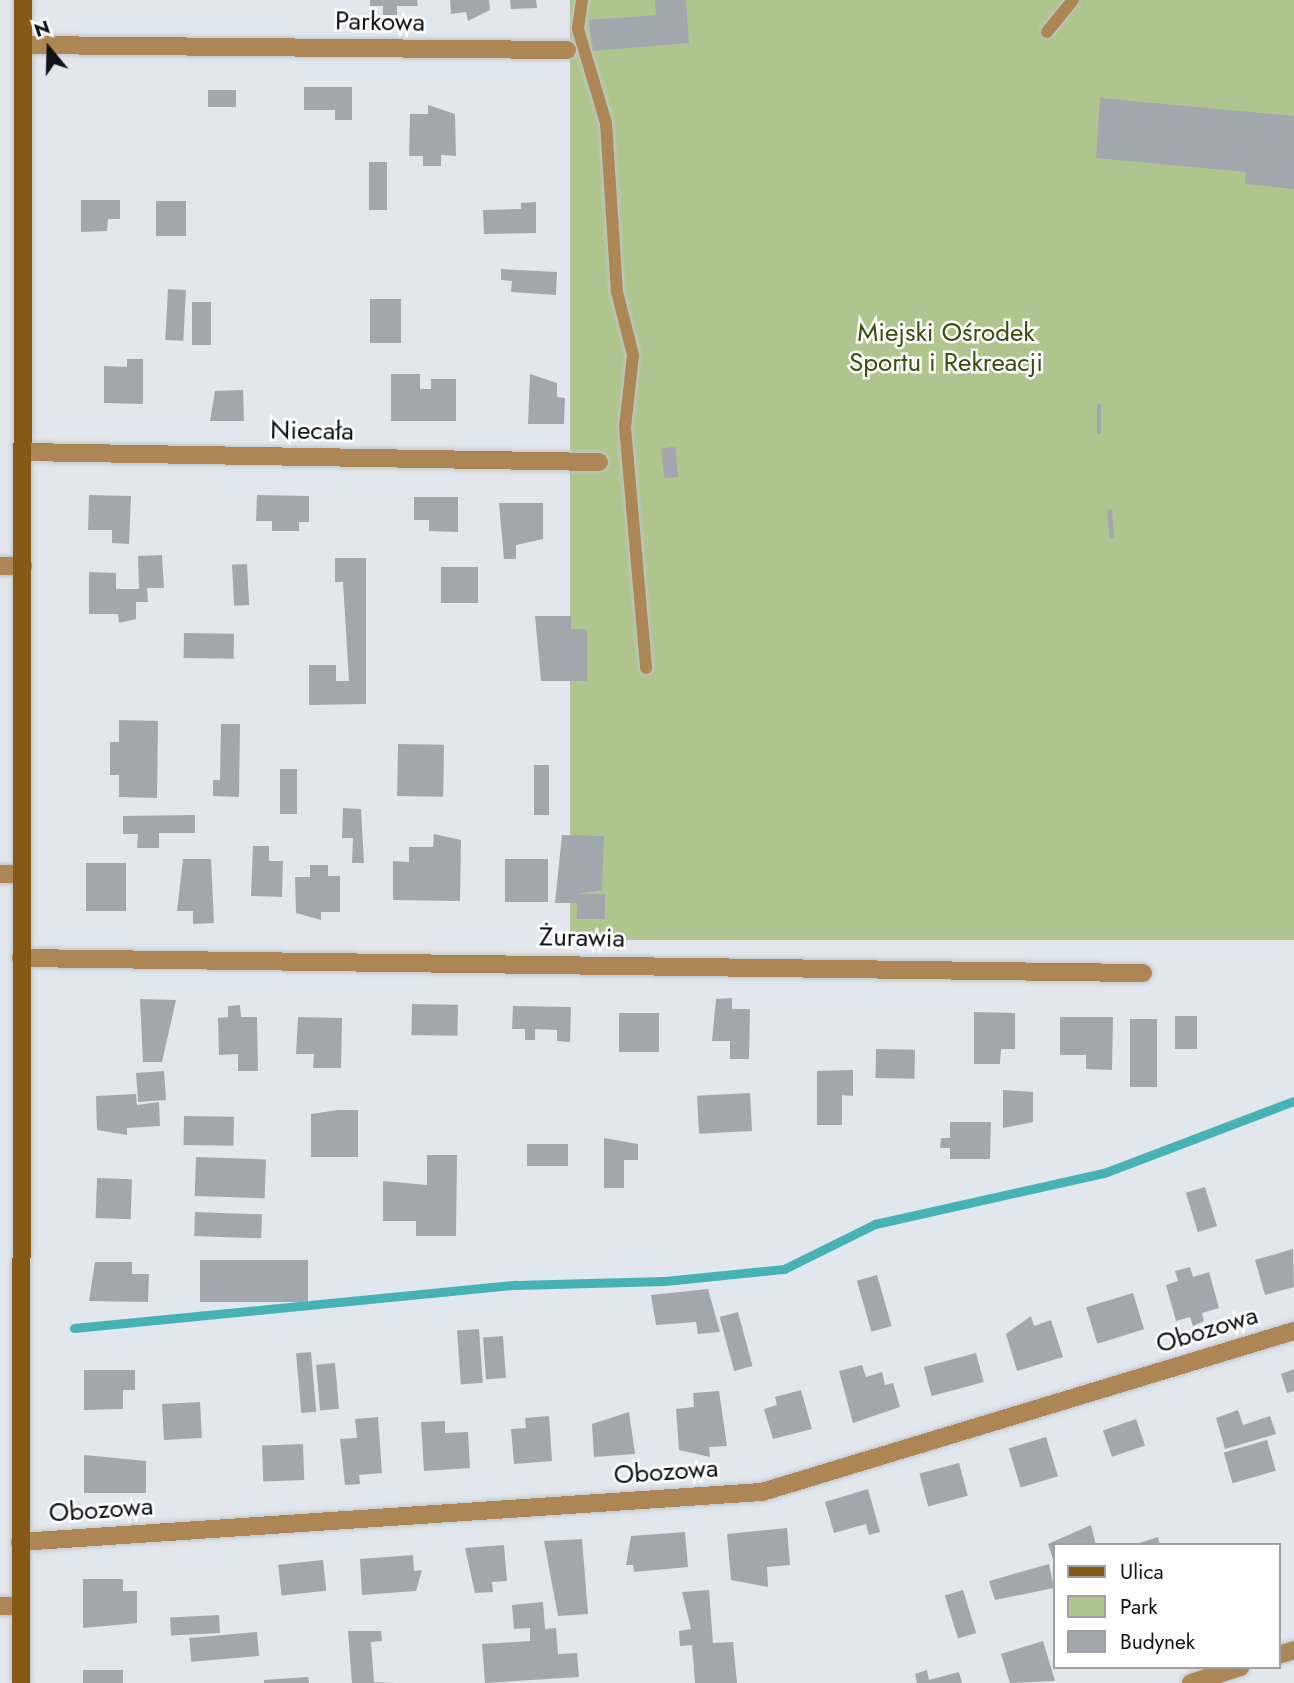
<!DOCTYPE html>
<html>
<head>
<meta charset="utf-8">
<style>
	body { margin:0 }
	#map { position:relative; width:1294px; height:1683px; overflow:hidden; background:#e2e7ed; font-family:Jost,sans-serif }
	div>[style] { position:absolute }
	.green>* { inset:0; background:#aec58d; transform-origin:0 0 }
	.stream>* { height:9px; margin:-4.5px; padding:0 4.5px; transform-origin:4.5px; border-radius:4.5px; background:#47b2b5 }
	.building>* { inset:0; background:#a2a7ad; transform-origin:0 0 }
	.roads { filter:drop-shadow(0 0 2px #c1c5ca) drop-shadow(0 0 2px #c1c5ca) }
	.lane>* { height:12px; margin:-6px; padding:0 6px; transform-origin:6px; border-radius:6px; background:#ad8655 }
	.street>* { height:18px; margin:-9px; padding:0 9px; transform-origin:9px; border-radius:9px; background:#ad8655 }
	.secondary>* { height:18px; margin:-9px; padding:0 9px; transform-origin:9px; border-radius:9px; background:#865916 }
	span { translate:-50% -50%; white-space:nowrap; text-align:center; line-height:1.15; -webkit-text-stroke:5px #fff; paint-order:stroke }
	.street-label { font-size:26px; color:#111215 }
	.park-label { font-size:26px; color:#3a4e0e }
	.legend { position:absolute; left:1053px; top:1543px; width:228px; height:126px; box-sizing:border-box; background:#fff; border:2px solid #a0a0a1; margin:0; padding:9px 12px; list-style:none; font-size:21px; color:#111215 }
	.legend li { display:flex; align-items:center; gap:14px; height:35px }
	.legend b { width:35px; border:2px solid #a0a0a1 }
	.north { position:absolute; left:14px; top:14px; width:70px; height:70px; -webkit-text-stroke:5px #fff; paint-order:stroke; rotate:341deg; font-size:19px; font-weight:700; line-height:28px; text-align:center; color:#111215 }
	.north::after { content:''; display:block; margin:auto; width:24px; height:32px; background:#111215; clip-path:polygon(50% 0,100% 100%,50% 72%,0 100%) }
</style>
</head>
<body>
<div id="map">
	<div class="green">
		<i style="left:570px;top:0;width:724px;height:940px"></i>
	</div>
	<div class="stream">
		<i style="left:74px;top:1328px;width:444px;rotate:-5.6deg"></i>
		<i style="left:516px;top:1285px;width:149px;rotate:-1.5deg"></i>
		<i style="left:665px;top:1281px;width:120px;rotate:-5.8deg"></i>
		<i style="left:784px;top:1269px;width:102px;rotate:-26.3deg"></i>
		<i style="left:875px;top:1224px;width:235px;rotate:-12.6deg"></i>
		<i style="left:1104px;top:1173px;width:203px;rotate:-20.8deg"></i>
	</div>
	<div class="building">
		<i style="clip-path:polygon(370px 0,417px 0,418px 6px,397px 6px,397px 15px,383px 15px,383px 6px,370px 6px)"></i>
		<i style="clip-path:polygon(450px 0,489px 0,490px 10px,468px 21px,466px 12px,451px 14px)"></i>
		<i style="clip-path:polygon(510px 0,536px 0,537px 8px,511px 9px)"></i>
		<i style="clip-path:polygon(655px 0,686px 0,689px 43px,592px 51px,589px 20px,656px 15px)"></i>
		<i style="clip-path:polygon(304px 87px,352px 87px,352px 120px,335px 120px,335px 110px,304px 110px)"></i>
		<i style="left:208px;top:90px;width:28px;height:17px"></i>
		<i style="clip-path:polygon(1100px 98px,1294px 116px,1294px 189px,1245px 184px,1246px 172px,1096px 158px)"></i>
		<i style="clip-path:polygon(428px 105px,455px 114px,456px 156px,441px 155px,441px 166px,423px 166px,423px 156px,409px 156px,410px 114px,428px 114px)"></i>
		<i style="left:369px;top:162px;width:18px;height:48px"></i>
		<i style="clip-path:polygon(81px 200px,120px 200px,120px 219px,108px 219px,107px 231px,81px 232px)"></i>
		<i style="left:156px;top:201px;width:30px;height:35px"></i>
		<i style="clip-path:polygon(536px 202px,536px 233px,484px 234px,483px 210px,521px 209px,521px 203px)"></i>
		<i style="clip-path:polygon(501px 269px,557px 272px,556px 295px,511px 292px,512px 281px,501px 280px)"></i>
		<i style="left:168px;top:289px;width:18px;height:51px;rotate:3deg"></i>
		<i style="left:370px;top:299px;width:31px;height:44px"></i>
		<i style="left:192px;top:302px;width:19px;height:43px"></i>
		<i style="clip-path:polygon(127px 359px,143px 359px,143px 404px,104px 403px,104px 366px,127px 367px)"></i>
		<i style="clip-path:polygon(391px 374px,420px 374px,420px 389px,431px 389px,431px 379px,456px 379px,456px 421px,391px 421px)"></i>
		<i style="clip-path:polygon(530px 374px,557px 383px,557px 397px,565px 398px,564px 424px,528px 424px)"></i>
		<i style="clip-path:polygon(243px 390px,244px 421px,210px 421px,215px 391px)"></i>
		<i style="left:1097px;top:404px;width:4px;height:30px"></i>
		<i style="left:675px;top:447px;width:30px;height:14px;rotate:84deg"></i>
		<i style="clip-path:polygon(89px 495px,131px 496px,129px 544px,112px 543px,112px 530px,88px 530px)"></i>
		<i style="clip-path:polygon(257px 495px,309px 496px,309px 522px,299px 522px,299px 531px,272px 531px,272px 521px,256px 521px)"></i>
		<i style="clip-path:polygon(414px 497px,458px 497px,458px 532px,429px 531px,429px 520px,414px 520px)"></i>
		<i style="clip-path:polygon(499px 503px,543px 503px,543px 539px,516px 545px,516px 559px,504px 559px)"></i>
		<i style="clip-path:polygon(1112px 509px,1114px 537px,1110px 539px,1107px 510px)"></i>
		<i style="clip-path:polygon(162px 555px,164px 588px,147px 588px,148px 602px,136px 602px,136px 619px,119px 623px,118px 614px,89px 614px,89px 572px,116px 573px,116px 589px,139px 589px,138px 556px)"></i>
		<i style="clip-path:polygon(335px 558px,366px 558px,366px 704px,309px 705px,309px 665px,336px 665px,336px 681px,349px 681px,343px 582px,335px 582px)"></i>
		<i style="left:247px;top:564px;width:41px;height:15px;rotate:87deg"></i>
		<i style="left:441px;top:567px;width:37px;height:36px"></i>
		<i style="clip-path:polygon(535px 616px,571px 616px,571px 629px,587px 629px,587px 681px,541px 681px)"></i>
		<i style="left:184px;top:633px;width:50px;height:25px;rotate:1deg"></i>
		<i style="clip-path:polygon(119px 720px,158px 721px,157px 798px,119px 797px,119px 775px,110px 775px,110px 742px,119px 742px)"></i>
		<i style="clip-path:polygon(221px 724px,240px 724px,239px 797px,213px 796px,213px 780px,220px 780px)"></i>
		<i style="left:398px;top:744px;width:46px;height:52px;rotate:1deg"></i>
		<i style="left:534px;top:765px;width:15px;height:50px"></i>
		<i style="left:280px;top:769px;width:17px;height:45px"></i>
		<i style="clip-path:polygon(343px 808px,361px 809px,364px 863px,352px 863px,353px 838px,342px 838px)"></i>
		<i style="clip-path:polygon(195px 815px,195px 833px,159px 833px,159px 848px,137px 848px,138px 834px,123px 834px,123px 816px)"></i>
		<i style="clip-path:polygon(434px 834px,461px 840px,460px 901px,393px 900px,393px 861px,409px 862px,409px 847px,433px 847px)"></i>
		<i style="clip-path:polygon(562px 835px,604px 836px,602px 890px,577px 894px,605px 894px,605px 919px,577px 919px,577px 903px,555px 903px)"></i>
		<i style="clip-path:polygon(253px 846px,269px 846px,269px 861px,283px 861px,282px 897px,251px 896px)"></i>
		<i style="clip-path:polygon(183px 859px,211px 859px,214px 923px,193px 924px,193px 911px,177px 911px)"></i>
		<i style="left:505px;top:859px;width:43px;height:43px"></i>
		<i style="left:86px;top:863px;width:40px;height:48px"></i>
		<i style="clip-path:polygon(310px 865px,328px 865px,328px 876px,340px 876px,340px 912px,321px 912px,321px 920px,296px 913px,295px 877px,310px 877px)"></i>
		<i style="clip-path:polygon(732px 998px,732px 1009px,750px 1009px,749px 1059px,730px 1059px,730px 1041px,712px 1041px,716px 999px)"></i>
		<i style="clip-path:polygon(140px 999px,176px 1000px,162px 1062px,143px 1062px)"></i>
		<i style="left:412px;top:1004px;width:46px;height:31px;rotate:1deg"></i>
		<i style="clip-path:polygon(240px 1005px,241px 1017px,257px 1017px,258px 1071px,238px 1071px,238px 1054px,219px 1055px,218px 1018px,228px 1017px,228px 1006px)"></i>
		<i style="clip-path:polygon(513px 1006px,571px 1007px,570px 1042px,557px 1041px,557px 1030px,535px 1029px,535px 1040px,525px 1040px,525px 1029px,512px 1029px)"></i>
		<i style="clip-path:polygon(974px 1012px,1015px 1013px,1015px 1049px,1001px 1049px,1000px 1064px,974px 1064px)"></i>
		<i style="left:619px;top:1013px;width:40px;height:39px"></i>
		<i style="left:1175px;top:1016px;width:22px;height:33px"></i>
		<i style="clip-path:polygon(298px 1017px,342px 1018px,341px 1068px,313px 1068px,314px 1054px,296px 1054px)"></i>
		<i style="clip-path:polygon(1060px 1017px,1113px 1017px,1112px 1070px,1086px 1069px,1086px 1055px,1060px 1055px)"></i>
		<i style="left:1130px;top:1019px;width:27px;height:68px"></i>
		<i style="left:876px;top:1049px;width:39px;height:29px;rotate:1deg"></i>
		<i style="clip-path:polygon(853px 1070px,853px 1096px,842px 1095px,842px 1125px,817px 1125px,817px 1071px)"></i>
		<i style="left:164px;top:1071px;width:29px;height:28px;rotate:86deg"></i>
		<i style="clip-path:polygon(1003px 1090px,1033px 1092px,1033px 1122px,1003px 1128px)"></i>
		<i style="left:750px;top:1093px;width:38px;height:53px;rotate:87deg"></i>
		<i style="clip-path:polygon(136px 1094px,137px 1105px,159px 1102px,160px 1126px,127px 1128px,127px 1135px,97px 1130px,96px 1096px)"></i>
		<i style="clip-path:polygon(338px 1110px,358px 1110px,358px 1157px,311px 1157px,311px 1114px)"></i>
		<i style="left:184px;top:1116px;width:50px;height:29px;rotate:1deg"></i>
		<i style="clip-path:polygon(950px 1122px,991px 1122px,990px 1159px,950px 1159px,950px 1148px,940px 1148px,941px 1138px,950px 1138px)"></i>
		<i style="clip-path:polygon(604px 1138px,638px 1144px,638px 1160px,624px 1160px,624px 1188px,604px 1188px)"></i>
		<i style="left:527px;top:1144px;width:41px;height:22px"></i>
		<i style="clip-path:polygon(427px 1155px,457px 1155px,456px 1236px,416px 1236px,416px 1221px,383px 1221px,383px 1181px,427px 1185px)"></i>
		<i style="left:196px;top:1157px;width:70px;height:39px;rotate:2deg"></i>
		<i style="left:97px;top:1178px;width:35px;height:40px;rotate:2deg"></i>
		<i style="left:1205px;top:1187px;width:41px;height:20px;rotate:73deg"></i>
		<i style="left:195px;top:1212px;width:67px;height:24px;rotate:2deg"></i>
		<i style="clip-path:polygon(1293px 1249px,1294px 1287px,1265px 1295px,1255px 1260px)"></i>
		<i style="left:308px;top:1260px;width:42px;height:108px;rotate:90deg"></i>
		<i style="clip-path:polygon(95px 1262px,132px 1262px,132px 1274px,149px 1274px,148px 1302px,89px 1301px)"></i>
		<i style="clip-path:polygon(1190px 1267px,1193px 1277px,1209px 1272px,1219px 1308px,1202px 1313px,1204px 1321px,1193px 1326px,1190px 1317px,1176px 1321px,1166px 1285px,1178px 1281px,1175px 1271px)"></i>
		<i style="left:877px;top:1275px;width:53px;height:21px;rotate:74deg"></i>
		<i style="clip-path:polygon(708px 1289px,720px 1332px,698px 1334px,696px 1322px,656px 1325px,651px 1295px)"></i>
		<i style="left:1133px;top:1293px;width:38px;height:49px;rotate:73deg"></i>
		<i style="left:738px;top:1312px;width:56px;height:19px;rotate:75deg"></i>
		<i style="clip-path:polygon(1031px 1316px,1034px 1326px,1051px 1320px,1063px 1357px,1017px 1371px,1006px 1334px)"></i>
		<i style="left:479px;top:1329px;width:54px;height:22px;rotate:86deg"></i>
		<i style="left:503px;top:1336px;width:42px;height:20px;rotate:86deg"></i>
		<i style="left:311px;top:1352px;width:60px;height:15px;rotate:85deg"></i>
		<i style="left:976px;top:1353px;width:30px;height:54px;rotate:75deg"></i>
		<i style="left:335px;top:1363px;width:46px;height:19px;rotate:85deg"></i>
		<i style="clip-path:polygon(862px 1365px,866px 1377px,882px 1372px,885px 1385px,893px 1383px,900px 1407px,853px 1423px,839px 1371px)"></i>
		<i style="clip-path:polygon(1294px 1369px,1294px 1391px,1287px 1393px,1281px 1374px)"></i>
		<i style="clip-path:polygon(84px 1370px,135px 1370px,135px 1390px,123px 1390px,123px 1409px,84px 1410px)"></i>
		<i style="clip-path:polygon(801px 1390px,812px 1429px,773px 1439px,764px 1409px,777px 1405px,775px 1397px)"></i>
		<i style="clip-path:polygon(719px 1391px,727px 1446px,709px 1447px,710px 1457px,679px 1450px,676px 1409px,694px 1407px,693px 1393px)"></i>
		<i style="left:200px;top:1402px;width:36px;height:38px;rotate:87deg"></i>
		<i style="clip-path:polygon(1238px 1410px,1243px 1425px,1270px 1416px,1276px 1434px,1225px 1449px,1216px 1418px)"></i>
		<i style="clip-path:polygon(629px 1412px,635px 1454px,594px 1457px,592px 1424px)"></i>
		<i style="clip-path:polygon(549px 1416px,552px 1461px,514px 1464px,511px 1429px,526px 1428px,525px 1418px)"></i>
		<i style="clip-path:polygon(378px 1417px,382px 1473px,359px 1475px,360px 1484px,345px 1485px,340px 1439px,357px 1438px,355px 1419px)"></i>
		<i style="left:1136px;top:1419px;width:28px;height:35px;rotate:71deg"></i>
		<i style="clip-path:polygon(445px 1421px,445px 1433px,468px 1432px,470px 1468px,424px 1471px,421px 1422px)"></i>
		<i style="left:1046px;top:1437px;width:41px;height:39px;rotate:73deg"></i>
		<i style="left:1267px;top:1440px;width:32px;height:45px;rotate:74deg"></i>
		<i style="left:303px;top:1444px;width:36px;height:41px;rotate:88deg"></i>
		<i style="clip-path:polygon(84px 1455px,146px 1461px,146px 1493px,84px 1493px)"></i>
		<i style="left:959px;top:1463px;width:34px;height:41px;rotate:75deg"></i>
		<i style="clip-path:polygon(868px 1489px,880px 1532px,869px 1535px,866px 1524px,834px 1533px,825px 1502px)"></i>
		<i style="clip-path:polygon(1091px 1525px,1096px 1545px,1054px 1545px,1054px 1562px,1048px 1544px)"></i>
		<i style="clip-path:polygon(787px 1528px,790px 1565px,767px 1567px,768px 1587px,731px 1580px,727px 1534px)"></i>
		<i style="clip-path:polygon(685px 1532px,688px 1567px,634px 1572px,633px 1565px,626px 1565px,631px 1536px)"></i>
		<i style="clip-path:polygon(1158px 1537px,1160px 1545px,1136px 1545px,1136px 1544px)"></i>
		<i style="clip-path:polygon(582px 1539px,588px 1614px,558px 1616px,544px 1541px)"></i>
		<i style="clip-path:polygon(504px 1545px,507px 1581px,492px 1582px,493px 1592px,475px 1593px,465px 1548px)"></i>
		<i style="clip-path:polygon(413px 1555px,414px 1571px,422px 1570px,416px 1591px,362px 1595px,360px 1559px)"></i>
		<i style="left:323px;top:1560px;width:31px;height:45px;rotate:84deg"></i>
		<i style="clip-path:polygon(1049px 1564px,1054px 1588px,995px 1600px,989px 1581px)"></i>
		<i style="clip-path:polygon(83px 1579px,123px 1579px,123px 1591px,137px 1591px,137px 1623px,83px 1628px)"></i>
		<i style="clip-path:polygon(709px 1590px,713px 1643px,733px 1642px,737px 1683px,695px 1683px,692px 1645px,680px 1646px,679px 1631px,691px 1629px,682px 1592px)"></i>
		<i style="left:963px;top:1590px;width:45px;height:19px;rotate:73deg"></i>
		<i style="clip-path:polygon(543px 1602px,545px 1629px,556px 1628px,558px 1654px,577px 1653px,579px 1677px,485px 1683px,482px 1644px,530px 1641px,530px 1628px,514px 1629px,512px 1605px)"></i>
		<i style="left:219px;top:1615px;width:18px;height:49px;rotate:87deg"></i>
		<i style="clip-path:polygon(348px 1631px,381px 1631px,382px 1641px,371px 1642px,374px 1682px,395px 1683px,352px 1683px)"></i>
		<i style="left:257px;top:1632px;width:24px;height:68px;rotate:85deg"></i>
		<i style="clip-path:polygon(1043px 1641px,1055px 1681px,1010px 1683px,1001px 1654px)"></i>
		<i style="left:123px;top:1670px;width:13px;height:40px;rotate:90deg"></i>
		<i style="clip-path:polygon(927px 1670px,929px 1680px,959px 1672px,962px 1683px,917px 1683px,915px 1674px)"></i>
		<i style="clip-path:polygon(308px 1677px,309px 1683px,264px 1683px,264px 1680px)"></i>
	</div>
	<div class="roads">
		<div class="lane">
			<i style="left:582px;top:0;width:29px;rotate:98deg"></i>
			<i style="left:578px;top:29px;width:98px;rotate:73.4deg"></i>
			<i style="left:606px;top:123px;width:169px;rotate:86.3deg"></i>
			<i style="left:617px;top:292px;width:65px;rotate:75.7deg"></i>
			<i style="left:633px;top:355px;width:72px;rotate:96.3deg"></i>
			<i style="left:625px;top:427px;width:242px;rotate:85deg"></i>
			<i style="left:1047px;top:32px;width:41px;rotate:-50.9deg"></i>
		</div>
		<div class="street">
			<i style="left:24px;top:45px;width:543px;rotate:0.53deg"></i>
			<i style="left:24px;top:452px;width:575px;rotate:1deg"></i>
			<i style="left:0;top:566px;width:23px"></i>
			<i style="left:0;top:874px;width:22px"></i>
			<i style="left:21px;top:958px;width:1122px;rotate:0.77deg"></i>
			<i style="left:20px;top:1542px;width:744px;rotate:-3.86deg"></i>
			<i style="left:762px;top:1492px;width:556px;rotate:-16.84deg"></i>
			<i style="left:0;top:1606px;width:20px"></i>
			<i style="left:1278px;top:1655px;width:17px;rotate:-17deg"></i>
			<i style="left:1191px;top:1683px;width:52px;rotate:-18.1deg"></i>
		</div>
		<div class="secondary">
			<i style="left:21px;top:1683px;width:1683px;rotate:-89.93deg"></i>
		</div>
	</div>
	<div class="street-label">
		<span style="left:380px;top:22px;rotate:1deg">Parkowa</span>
		<span style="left:312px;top:431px;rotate:1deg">Niecała</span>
		<span style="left:582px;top:938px;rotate:1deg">Żurawia</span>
		<span style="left:1207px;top:1330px;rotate:-17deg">Obozowa</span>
		<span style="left:666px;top:1472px;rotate:-4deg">Obozowa</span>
		<span style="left:101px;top:1510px;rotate:-4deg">Obozowa</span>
	</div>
	<div class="park-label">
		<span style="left:946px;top:348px">Miejski Ośrodek<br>Sportu i Rekreacji</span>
	</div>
	<ul class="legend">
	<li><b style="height:9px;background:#865916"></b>Ulica</li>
	<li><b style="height:19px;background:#aec58d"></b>Park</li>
	<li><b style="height:19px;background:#a2a7ad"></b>Budynek</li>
	</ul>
	<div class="north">N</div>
</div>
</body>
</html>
